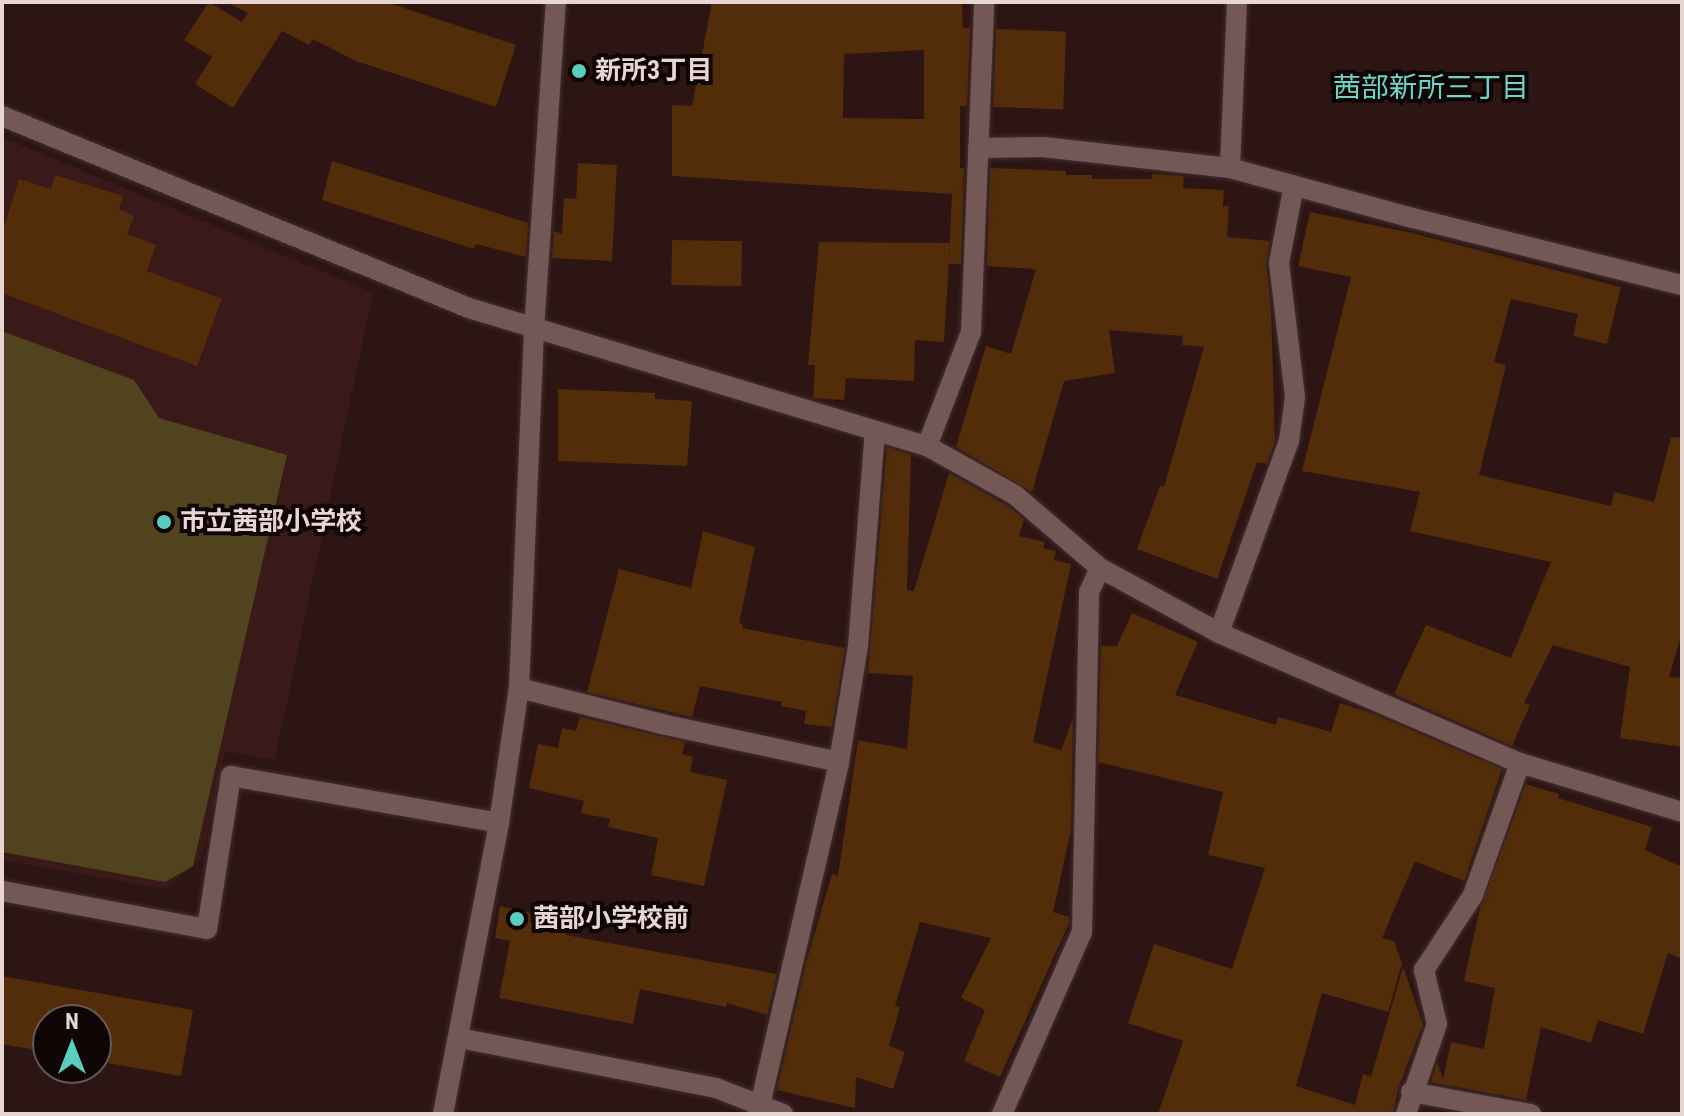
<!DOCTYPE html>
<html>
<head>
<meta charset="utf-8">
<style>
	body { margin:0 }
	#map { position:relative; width:1684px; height:1116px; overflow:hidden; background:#2c1513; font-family:"Roboto Condensed","Noto Sans JP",sans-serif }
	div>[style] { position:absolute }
	.built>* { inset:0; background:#391a18 }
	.green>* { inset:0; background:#51431e }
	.building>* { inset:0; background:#532c09; transform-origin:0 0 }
	.roads { filter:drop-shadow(0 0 2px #423130) drop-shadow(0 0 2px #423130) }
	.minor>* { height:20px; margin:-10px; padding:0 10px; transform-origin:10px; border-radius:10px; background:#745855 }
	.dots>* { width:22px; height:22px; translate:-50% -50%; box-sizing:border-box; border:4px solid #0e0504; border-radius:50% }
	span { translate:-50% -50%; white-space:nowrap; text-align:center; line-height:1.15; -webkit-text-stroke:8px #0e0504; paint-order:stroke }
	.poi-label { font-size:26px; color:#e7d6d4; font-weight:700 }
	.left { translate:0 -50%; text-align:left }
	.neighbourhood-label { font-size:28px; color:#6cd5c7 }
	.frame { position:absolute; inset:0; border:4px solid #e7d6d4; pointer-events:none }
	.north { position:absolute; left:32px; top:1004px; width:80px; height:80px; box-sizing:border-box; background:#0e0504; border:2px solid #655957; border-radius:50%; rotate:0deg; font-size:22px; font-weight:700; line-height:32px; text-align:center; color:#e7d6d4 }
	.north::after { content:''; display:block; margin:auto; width:28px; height:36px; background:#59cebf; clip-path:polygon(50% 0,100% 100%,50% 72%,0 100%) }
</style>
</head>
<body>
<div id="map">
	<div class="built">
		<i style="clip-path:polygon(2px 137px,373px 293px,275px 760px,225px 751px,202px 858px,165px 889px,2px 860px)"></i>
	</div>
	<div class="green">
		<i style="clip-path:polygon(2px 331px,134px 380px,159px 418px,287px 455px,193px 866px,165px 882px,2px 852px)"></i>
	</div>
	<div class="building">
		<i style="clip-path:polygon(209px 2px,242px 22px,248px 13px,226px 2px,386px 2px,516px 45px,496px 107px,356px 61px,313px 39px,309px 45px,282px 31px,233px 108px,195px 84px,212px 57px,184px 40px)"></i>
		<i style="clip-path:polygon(evenodd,712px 2px,962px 2px,963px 28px,970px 28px,967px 106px,960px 106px,960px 168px,964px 168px,961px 264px,949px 264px,952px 194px,672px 176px,672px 105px,692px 106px,712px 2px,924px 50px,924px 119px,843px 118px,844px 54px,924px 50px)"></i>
		<i style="left:996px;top:29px;width:70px;height:78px;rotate:2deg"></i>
		<i style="clip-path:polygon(332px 161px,528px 223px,526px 257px,476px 244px,474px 249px,322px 200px)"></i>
		<i style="clip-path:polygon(578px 163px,617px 165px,612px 261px,552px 258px,554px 231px,562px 234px,564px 198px,576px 199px)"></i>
		<i style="clip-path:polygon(990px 168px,1066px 171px,1066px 175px,1092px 175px,1092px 179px,1152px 179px,1152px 174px,1184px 176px,1183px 188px,1224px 190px,1223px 206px,1229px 206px,1227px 237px,1270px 241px,1266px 264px,1271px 307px,1275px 441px,1267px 464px,1257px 462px,1217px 579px,1137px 549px,1160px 486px,1164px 487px,1204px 347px,1182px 345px,1183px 336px,1109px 330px,1115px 373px,1064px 381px,1032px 492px,956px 447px,986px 346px,1011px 354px,1036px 269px,987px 266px)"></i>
		<i style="clip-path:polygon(55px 175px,123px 196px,119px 209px,134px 216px,127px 234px,156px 245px,147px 271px,222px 299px,197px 366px,2px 293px,2px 234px,19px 179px,51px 189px)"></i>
		<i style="clip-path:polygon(1310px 212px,1412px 233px,1621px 287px,1607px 344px,1573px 336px,1578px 314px,1511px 299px,1494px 362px,1506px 365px,1479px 475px,1611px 506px,1614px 492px,1654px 502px,1671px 437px,1682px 438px,1682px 633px,1669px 677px,1682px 678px,1682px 747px,1620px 738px,1630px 667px,1553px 645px,1524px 703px,1530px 705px,1512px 746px,1394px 694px,1426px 625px,1511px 658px,1551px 562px,1410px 531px,1420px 492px,1302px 471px,1351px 277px,1298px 266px)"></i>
		<i style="left:672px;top:240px;width:70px;height:45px;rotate:1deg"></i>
		<i style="clip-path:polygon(819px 242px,950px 243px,944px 342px,915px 340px,914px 381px,846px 378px,844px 400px,813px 398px,815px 365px,808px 365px)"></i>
		<i style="clip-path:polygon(558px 389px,655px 393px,655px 399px,692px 401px,687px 466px,558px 461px)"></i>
		<i style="clip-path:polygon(887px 447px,911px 455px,907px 590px,914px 591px,949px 473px,1008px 506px,1024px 519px,1019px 536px,1045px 542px,1043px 548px,1056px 551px,1054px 560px,1071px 564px,1033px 742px,1061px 750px,1073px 718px,1071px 830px,1053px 912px,1069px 917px,1069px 923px,1000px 1077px,964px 1061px,985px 1010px,961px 998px,991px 938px,920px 922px,895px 1006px,900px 1007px,889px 1046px,905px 1052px,893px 1089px,856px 1077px,855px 1108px,777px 1090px,806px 963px,832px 874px,838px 876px,858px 740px,907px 749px,913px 676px,868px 673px)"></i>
		<i style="clip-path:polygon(703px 531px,755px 547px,739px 623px,743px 624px,742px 628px,845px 648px,832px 727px,804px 724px,806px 711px,781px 706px,782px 702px,700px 686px,692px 717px,587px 692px,619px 569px,691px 588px)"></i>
		<i style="clip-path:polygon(1132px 613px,1198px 642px,1175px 695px,1276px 725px,1278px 717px,1331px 732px,1340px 703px,1374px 714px,1502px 769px,1464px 881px,1415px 861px,1382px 938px,1394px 941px,1402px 963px,1388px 1012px,1322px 993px,1296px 1086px,1355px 1105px,1363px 1074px,1371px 1077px,1403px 967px,1423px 1024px,1398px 1089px,1393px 1114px,1158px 1114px,1183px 1041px,1128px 1023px,1154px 944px,1232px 969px,1265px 868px,1208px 855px,1223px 792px,1098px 762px,1101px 646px,1117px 646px)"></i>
		<i style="clip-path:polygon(580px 717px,685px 742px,682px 754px,693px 757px,690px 772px,727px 780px,704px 886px,651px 875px,658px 838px,608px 827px,610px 819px,581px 813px,584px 801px,529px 788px,538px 744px,558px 748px,562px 728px,576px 731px)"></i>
		<i style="clip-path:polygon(1526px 784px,1559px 794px,1558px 798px,1652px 827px,1645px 850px,1682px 867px,1682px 959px,1668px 953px,1643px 1034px,1598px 1020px,1591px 1043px,1541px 1027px,1526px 1100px,1431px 1082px,1437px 1063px,1443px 1079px,1451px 1042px,1484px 1049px,1495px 988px,1464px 981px,1480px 908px)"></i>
		<i style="clip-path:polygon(500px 906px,569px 921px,566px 935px,777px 974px,767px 1015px,727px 1003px,726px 1007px,640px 989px,633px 1024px,499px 998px,510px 941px,495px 938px)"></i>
		<i style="clip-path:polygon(2px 976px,193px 1010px,181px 1076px,96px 1061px,96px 1020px,48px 1020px,48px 1052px,2px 1044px)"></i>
	</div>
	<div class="roads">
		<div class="minor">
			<i style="left:2px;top:116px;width:505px;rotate:22.35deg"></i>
			<i style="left:469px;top:308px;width:478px;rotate:16.8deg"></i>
			<i style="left:927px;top:446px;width:101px;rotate:29.1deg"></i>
			<i style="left:1015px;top:495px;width:112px;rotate:40.7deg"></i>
			<i style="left:1100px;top:568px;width:136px;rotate:28.6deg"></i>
			<i style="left:1219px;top:633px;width:328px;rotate:23.4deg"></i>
			<i style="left:1520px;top:763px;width:169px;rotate:16.8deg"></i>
			<i style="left:978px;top:148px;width:65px;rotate:-0.9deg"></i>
			<i style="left:1043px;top:147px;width:188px;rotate:6.4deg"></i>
			<i style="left:1230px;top:168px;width:190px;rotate:15.3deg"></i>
			<i style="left:1413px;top:218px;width:277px;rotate:14deg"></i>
			<i style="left:1230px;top:168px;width:166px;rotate:-87.6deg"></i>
			<i style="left:927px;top:446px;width:122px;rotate:-68.9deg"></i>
			<i style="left:971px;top:332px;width:330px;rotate:-87.7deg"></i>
			<i style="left:1219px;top:633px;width:204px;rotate:-70deg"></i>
			<i style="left:1289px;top:441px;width:44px;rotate:-82.2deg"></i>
			<i style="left:1295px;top:397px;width:135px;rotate:-96.8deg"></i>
			<i style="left:1279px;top:263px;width:79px;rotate:-79.1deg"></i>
			<i style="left:519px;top:688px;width:147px;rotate:14.1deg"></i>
			<i style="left:662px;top:724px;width:181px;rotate:12.1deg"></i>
			<i style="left:2px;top:891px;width:208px;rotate:10.5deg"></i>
			<i style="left:207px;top:929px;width:155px;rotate:-81.1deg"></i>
			<i style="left:231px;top:776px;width:272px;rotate:9.9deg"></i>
			<i style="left:459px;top:1038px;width:262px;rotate:11deg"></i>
			<i style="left:716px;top:1088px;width:72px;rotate:21.2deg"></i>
			<i style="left:1411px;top:1092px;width:122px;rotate:10.4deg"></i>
			<i style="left:443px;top:1114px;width:296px;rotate:-79.1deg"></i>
			<i style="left:499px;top:823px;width:136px;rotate:-81.6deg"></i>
			<i style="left:519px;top:688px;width:358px;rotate:-87.6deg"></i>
			<i style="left:534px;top:330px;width:329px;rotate:-86.2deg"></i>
			<i style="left:758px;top:1114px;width:361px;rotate:-77deg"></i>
			<i style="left:839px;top:762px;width:118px;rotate:-80.7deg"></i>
			<i style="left:858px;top:646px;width:216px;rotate:-85.5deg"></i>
			<i style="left:1002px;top:1114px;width:199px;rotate:-66.3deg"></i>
			<i style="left:1082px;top:932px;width:340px;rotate:-88.8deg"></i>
			<i style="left:1089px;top:592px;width:26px;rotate:-65deg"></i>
			<i style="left:1406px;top:1114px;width:95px;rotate:-71deg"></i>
			<i style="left:1437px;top:1024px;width:56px;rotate:-103.5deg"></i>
			<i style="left:1424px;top:970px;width:90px;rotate:-56.8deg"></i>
			<i style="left:1473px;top:895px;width:140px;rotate:-70.4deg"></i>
		</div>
	</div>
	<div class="dots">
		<i style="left:579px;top:71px;background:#59cebf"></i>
		<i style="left:164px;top:522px;background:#59cebf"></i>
		<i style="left:517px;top:919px;background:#59cebf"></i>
	</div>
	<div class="poi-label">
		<span class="left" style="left:595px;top:71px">新所3丁目</span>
		<span class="left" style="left:180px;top:522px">市立茜部小学校</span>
		<span class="left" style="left:533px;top:919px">茜部小学校前</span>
	</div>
	<div class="neighbourhood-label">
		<span style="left:1431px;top:88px">茜部新所三丁目</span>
	</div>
	<div class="frame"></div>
	<div class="north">N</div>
</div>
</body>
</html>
